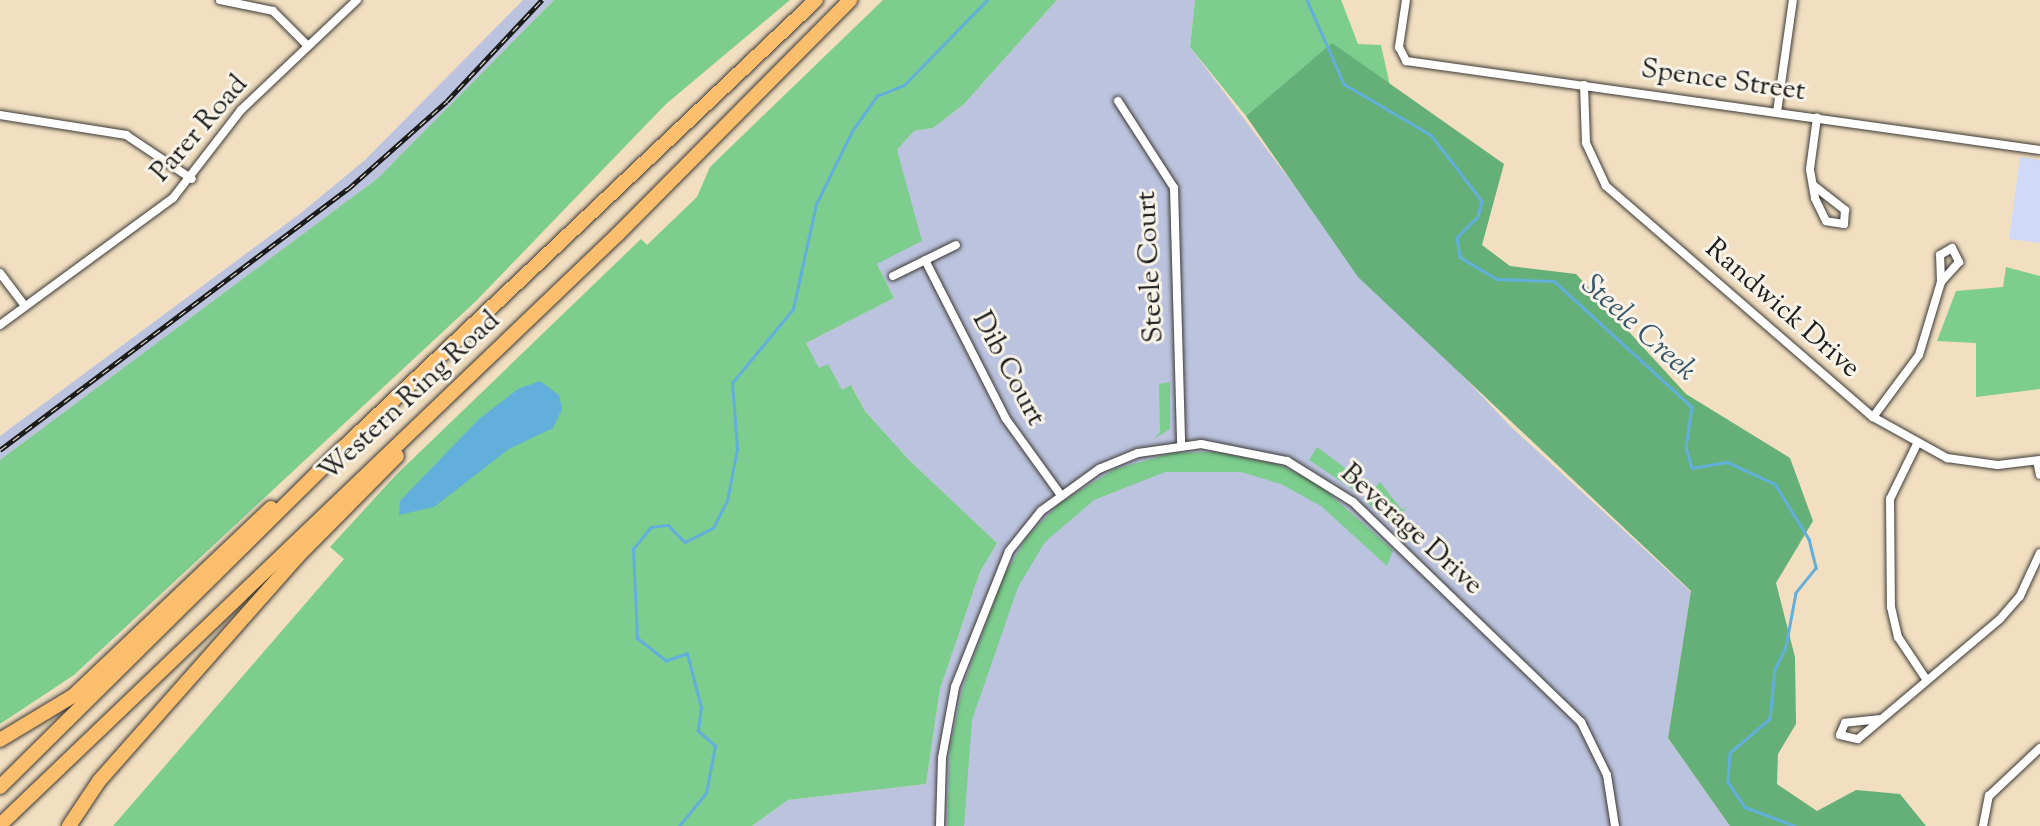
<!DOCTYPE html>
<html>
<head>
<meta charset="utf-8">
<style>
	body { margin:0 }
	#map { position:relative; width:2040px; height:826px; overflow:hidden; background:#f2dfc1; font-family:"Sorts Mill Goudy",serif }
	div>[style] { position:absolute }
	.built>* { inset:0; background:#d1d9f9 }
	.industrial>* { inset:0; background:#bbc3de }
	.green>* { inset:0; background:#7ccd8e }
	.forest>* { inset:0; background:#65b079 }
	.water>* { inset:0; background:#62afdc }
	.stream>* { height:2.5px; margin:-1.25px; padding:0 1.25px; transform-origin:1.25px; border-radius:1.25px; background:#62afdc }
	.roads { filter:drop-shadow(0 0 2px #3c3935) drop-shadow(0 0 2px #3c3935) }
	.street>* { height:8px; margin:-4px; padding:0 4px; transform-origin:4px; border-radius:4px; background:#fff }
	.highway>* { height:14px; margin:-7px; padding:0 7px; transform-origin:7px; border-radius:7px; background:#fabe6d }
	.rail>* { height:5px; margin-top:-2.5px; transform-origin:0; background:repeating-linear-gradient(90deg,#f7f3e8 0 8px,#1c1c1c 0 16px); box-sizing:border-box; border-block:2px solid #1c1c1c }
	span { translate:-50% -50%; white-space:nowrap; text-align:center; line-height:1.15; -webkit-text-stroke:6px #f7f3e8; paint-order:stroke }
	.street-label { font-size:28px; color:#1c1c1c }
	.water-label { font-size:30px; color:#385769; font-style:italic }
</style>
</head>
<body>
<div id="map">
	<div class="built">
		<i style="clip-path:polygon(2020px 157px,2040px 160px,2040px 243px,2009px 239px)"></i>
	</div>
	<div class="industrial">
		<i style="clip-path:polygon(523px 0,554px 0,378px 178px,0 460px,0 436px,301px 213px,365px 160px)"></i>
		<i style="clip-path:polygon(1057px 0,1195px 0,1190px 47px,1335px 240px,1510px 426px,1691px 592px,1668px 738px,1730px 826px,752px 826px,788px 800px,926px 784px,940px 689px,980px 572px,997px 543px,909px 460px,865px 411px,852px 386px,842px 390px,819px 369px,806px 343px,894px 298px,877px 264px,897px 150px,914px 131px,933px 128px,964px 104px)"></i>
	</div>
	<div class="green">
		<i style="clip-path:polygon(554px 0,790px 0,666px 104px,476px 301px,74px 675px,0 724px,0 460px,378px 178px)"></i>
		<i style="clip-path:polygon(883px 0,1057px 0,964px 104px,933px 128px,914px 131px,897px 150px,922px 241px,877px 264px,894px 298px,806px 343px,819px 368px,828px 364px,842px 390px,851px 385px,865px 411px,909px 460px,997px 543px,980px 572px,940px 689px,926px 784px,788px 800px,752px 826px,113px 826px,344px 559px,330px 547px,396px 475px,641px 239px,647px 245px,697px 197px,710px 167px)"></i>
		<i style="clip-path:polygon(1195px 0,1341px 0,1358px 44px,1381px 45px,1390px 86px,1332px 44px,1246px 116px,1190px 47px)"></i>
		<i style="clip-path:polygon(2006px 267px,2040px 276px,2040px 389px,1976px 397px,1976px 343px,1937px 341px,1956px 291px,2003px 287px)"></i>
		<i style="clip-path:polygon(1170px 382px,1170px 429px,1154px 439px,1160px 432px,1159px 384px)"></i>
		<i style="clip-path:polygon(1317px 447px,1360px 479px,1369px 478px,1354px 490px,1309px 460px)"></i>
		<i style="clip-path:polygon(1216px 452px,1280px 465px,1318px 484px,1393px 550px,1387px 566px,1321px 506px,1281px 484px,1241px 472px,1165px 472px,1094px 500px,1045px 542px,1018px 587px,972px 720px,964px 826px,947px 826px,950px 748px,963px 687px,1004px 576px,1027px 537px,1059px 504px,1115px 469px,1173px 453px)"></i>
		<i style="clip-path:polygon(1380px 482px,1402px 510px,1408px 506px,1390px 524px,1365px 500px)"></i>
	</div>
	<div class="forest">
		<i style="clip-path:polygon(1332px 43px,1504px 164px,1482px 245px,1510px 266px,1576px 274px,1686px 394px,1790px 458px,1813px 521px,1776px 583px,1795px 657px,1796px 724px,1778px 754px,1777px 784px,1817px 811px,1856px 790px,1900px 794px,1926px 826px,1730px 826px,1668px 738px,1691px 591px,1358px 277px,1246px 116px)"></i>
	</div>
	<div class="water">
		<i style="clip-path:polygon(540px 381px,559px 395px,562px 409px,553px 428px,509px 449px,434px 507px,399px 515px,400px 501px,479px 419px,518px 389px)"></i>
	</div>
	<div class="stream">
		<i style="left:1307px;top:0;width:92px;rotate:66.2deg"></i>
		<i style="left:1344px;top:84px;width:101px;rotate:30.4deg"></i>
		<i style="left:1431px;top:135px;width:83px;rotate:52.3deg"></i>
		<i style="left:1482px;top:201px;width:16px;rotate:104deg"></i>
		<i style="left:1478px;top:217px;width:30px;rotate:135deg"></i>
		<i style="left:1457px;top:238px;width:19px;rotate:81deg"></i>
		<i style="left:1460px;top:257px;width:43px;rotate:30.7deg"></i>
		<i style="left:1497px;top:279px;width:57px;rotate:2deg"></i>
		<i style="left:1554px;top:281px;width:187px;rotate:42.4deg"></i>
		<i style="left:1692px;top:407px;width:40px;rotate:98.5deg"></i>
		<i style="left:1686px;top:447px;width:22px;rotate:74deg"></i>
		<i style="left:1692px;top:468px;width:36px;rotate:-10deg"></i>
		<i style="left:1727px;top:462px;width:53px;rotate:24.6deg"></i>
		<i style="left:1775px;top:484px;width:65px;rotate:58.3deg"></i>
		<i style="left:1809px;top:539px;width:30px;rotate:76deg"></i>
		<i style="left:1816px;top:568px;width:32px;rotate:129deg"></i>
		<i style="left:1796px;top:593px;width:55px;rotate:100.5deg"></i>
		<i style="left:1786px;top:647px;width:25px;rotate:116deg"></i>
		<i style="left:1775px;top:670px;width:49px;rotate:95.8deg"></i>
		<i style="left:1770px;top:719px;width:52px;rotate:139.6deg"></i>
		<i style="left:1730px;top:753px;width:29px;rotate:94deg"></i>
		<i style="left:1728px;top:782px;width:30px;rotate:56deg"></i>
		<i style="left:1745px;top:807px;width:53px;rotate:20.8deg"></i>
		<i style="left:679px;top:826px;width:43px;rotate:-50.7deg"></i>
		<i style="left:706px;top:793px;width:48px;rotate:-79.2deg"></i>
		<i style="left:715px;top:746px;width:23px;rotate:-139deg"></i>
		<i style="left:698px;top:731px;width:23px;rotate:-83deg"></i>
		<i style="left:701px;top:708px;width:56px;rotate:-104.5deg"></i>
		<i style="left:687px;top:654px;width:22px;rotate:162deg"></i>
		<i style="left:666px;top:661px;width:37px;rotate:-142deg"></i>
		<i style="left:637px;top:638px;width:89px;rotate:-92.6deg"></i>
		<i style="left:633px;top:549px;width:28px;rotate:-51deg"></i>
		<i style="left:651px;top:527px;width:17px;rotate:-7deg"></i>
		<i style="left:668px;top:525px;width:24px;rotate:45deg"></i>
		<i style="left:685px;top:542px;width:31px;rotate:-27deg"></i>
		<i style="left:713px;top:528px;width:30px;rotate:-63deg"></i>
		<i style="left:727px;top:501px;width:53px;rotate:-79.1deg"></i>
		<i style="left:737px;top:449px;width:66px;rotate:-94.3deg"></i>
		<i style="left:732px;top:383px;width:96px;rotate:-50.5deg"></i>
		<i style="left:793px;top:309px;width:107px;rotate:-77.6deg"></i>
		<i style="left:816px;top:204px;width:81px;rotate:-63.7deg"></i>
		<i style="left:852px;top:131px;width:43px;rotate:-54.5deg"></i>
		<i style="left:877px;top:96px;width:29px;rotate:-22deg"></i>
		<i style="left:904px;top:85px;width:119px;rotate:-45.7deg"></i>
	</div>
	<div class="roads">
		<div class="street">
			<i style="left:220px;top:0;width:54px;rotate:11.7deg"></i>
			<i style="left:273px;top:11px;width:49px;rotate:45deg"></i>
			<i style="left:1406px;top:0;width:48px;rotate:98.5deg"></i>
			<i style="left:1399px;top:47px;width:16px;rotate:63deg"></i>
			<i style="left:1406px;top:61px;width:640px;rotate:7.99deg"></i>
			<i style="left:1584px;top:85px;width:58px;rotate:88deg"></i>
			<i style="left:1586px;top:143px;width:47px;rotate:65.1deg"></i>
			<i style="left:1606px;top:186px;width:353px;rotate:40.9deg"></i>
			<i style="left:1873px;top:417px;width:85px;rotate:29deg"></i>
			<i style="left:1947px;top:458px;width:51px;rotate:7.8deg"></i>
			<i style="left:1998px;top:465px;width:42px;rotate:-6.8deg"></i>
			<i style="left:1118px;top:101px;width:103px;rotate:57.2deg"></i>
			<i style="left:1174px;top:188px;width:257px;rotate:88.4deg"></i>
			<i style="left:1777px;top:112px;width:113px;rotate:-81.9deg"></i>
			<i style="left:0;top:115px;width:128px;rotate:9deg"></i>
			<i style="left:126px;top:135px;width:79px;rotate:33.7deg"></i>
			<i style="left:1813px;top:185px;width:41px;rotate:38deg"></i>
			<i style="left:1845px;top:210px;width:14px;rotate:94deg"></i>
			<i style="left:1844px;top:224px;width:18px;rotate:-171deg"></i>
			<i style="left:1826px;top:221px;width:25px;rotate:-116deg"></i>
			<i style="left:1815px;top:198px;width:29px;rotate:-100deg"></i>
			<i style="left:1810px;top:169px;width:52px;rotate:-82.3deg"></i>
			<i style="left:925px;top:260px;width:178px;rotate:63deg"></i>
			<i style="left:1006px;top:419px;width:92px;rotate:54.2deg"></i>
			<i style="left:0;top:273px;width:41px;rotate:52.9deg"></i>
			<i style="left:893px;top:276px;width:70px;rotate:-26.2deg"></i>
			<i style="left:0;top:325px;width:215px;rotate:-36.3deg"></i>
			<i style="left:173px;top:198px;width:111px;rotate:-52.3deg"></i>
			<i style="left:241px;top:110px;width:160px;rotate:-43.5deg"></i>
			<i style="left:1873px;top:417px;width:77px;rotate:-53.4deg"></i>
			<i style="left:1919px;top:355px;width:76px;rotate:-73.2deg"></i>
			<i style="left:1941px;top:282px;width:27px;rotate:-92deg"></i>
			<i style="left:1940px;top:255px;width:14px;rotate:-30deg"></i>
			<i style="left:1952px;top:248px;width:16px;rotate:63deg"></i>
			<i style="left:1959px;top:262px;width:27px;rotate:132deg"></i>
			<i style="left:1916px;top:446px;width:59px;rotate:116.1deg"></i>
			<i style="left:1890px;top:499px;width:108px;rotate:89.5deg"></i>
			<i style="left:1891px;top:607px;width:31px;rotate:77deg"></i>
			<i style="left:1898px;top:637px;width:50px;rotate:56.3deg"></i>
			<i style="left:2037px;top:461px;width:14px;rotate:78deg"></i>
			<i style="left:1881px;top:719px;width:36px;rotate:174deg"></i>
			<i style="left:1845px;top:723px;width:13px;rotate:113deg"></i>
			<i style="left:1840px;top:735px;width:18px;rotate:13deg"></i>
			<i style="left:1858px;top:739px;width:186px;rotate:-40.2deg"></i>
			<i style="left:2000px;top:619px;width:30px;rotate:-49deg"></i>
			<i style="left:2020px;top:596px;width:47px;rotate:-65.1deg"></i>
			<i style="left:940px;top:826px;width:68px;rotate:-88.3deg"></i>
			<i style="left:942px;top:758px;width:72px;rotate:-79.6deg"></i>
			<i style="left:955px;top:687px;width:146px;rotate:-68.3deg"></i>
			<i style="left:1009px;top:551px;width:51px;rotate:-51.3deg"></i>
			<i style="left:1041px;top:511px;width:72px;rotate:-35.9deg"></i>
			<i style="left:1099px;top:469px;width:42px;rotate:-22.3deg"></i>
			<i style="left:1138px;top:453px;width:64px;rotate:-8.1deg"></i>
			<i style="left:1201px;top:444px;width:88px;rotate:11.2deg"></i>
			<i style="left:1287px;top:461px;width:78px;rotate:31.8deg"></i>
			<i style="left:1353px;top:502px;width:317px;rotate:44deg"></i>
			<i style="left:1581px;top:722px;width:59px;rotate:63.9deg"></i>
			<i style="left:1607px;top:775px;width:52px;rotate:81.1deg"></i>
			<i style="left:1983px;top:826px;width:31px;rotate:-79deg"></i>
			<i style="left:1989px;top:796px;width:70px;rotate:-43.3deg"></i>
		</div>
		<div class="highway">
			<i style="left:0;top:740px;width:85px;rotate:-31.1deg"></i>
			<i style="left:73px;top:696px;width:273px;rotate:-43.5deg"></i>
			<i style="left:0;top:787px;width:484px;rotate:-44.7deg"></i>
			<i style="left:344px;top:447px;width:650px;rotate:-43.44deg"></i>
			<i style="left:0;top:825px;width:854px;rotate:-43.72deg"></i>
			<i style="left:617px;top:235px;width:331px;rotate:-45.2deg"></i>
			<i style="left:69px;top:826px;width:54px;rotate:-56.3deg"></i>
			<i style="left:99px;top:781px;width:299px;rotate:-48.5deg"></i>
			<i style="left:297px;top:557px;width:142px;rotate:-45.3deg"></i>
		</div>
	</div>
	<div class="rail">
		<i style="left:0;top:450px;width:435px;rotate:-36.9deg"></i>
		<i style="left:348px;top:189px;width:132px;rotate:-41.6deg"></i>
		<i style="left:447px;top:101px;width:139px;rotate:-46.8deg"></i>
	</div>
	<div class="street-label">
		<span style="left:1723px;top:81px;rotate:8deg">Spence Street</span>
		<span style="left:200px;top:129px;rotate:-49deg">Parer Road</span>
		<span style="left:1151px;top:267px;rotate:-93deg">Steele Court</span>
		<span style="left:1782px;top:309px;rotate:41deg">Randwick Drive</span>
		<span style="left:1008px;top:369px;rotate:62deg">Dib Court</span>
		<span style="left:410px;top:397px;rotate:-43deg">Western Ring Road</span>
		<span style="left:1411px;top:530px;rotate:42deg">Beverage Drive</span>
	</div>
	<div class="water-label">
		<span style="left:1638px;top:329px;rotate:42deg">Steele Creek</span>
	</div>
</div>
</body>
</html>
